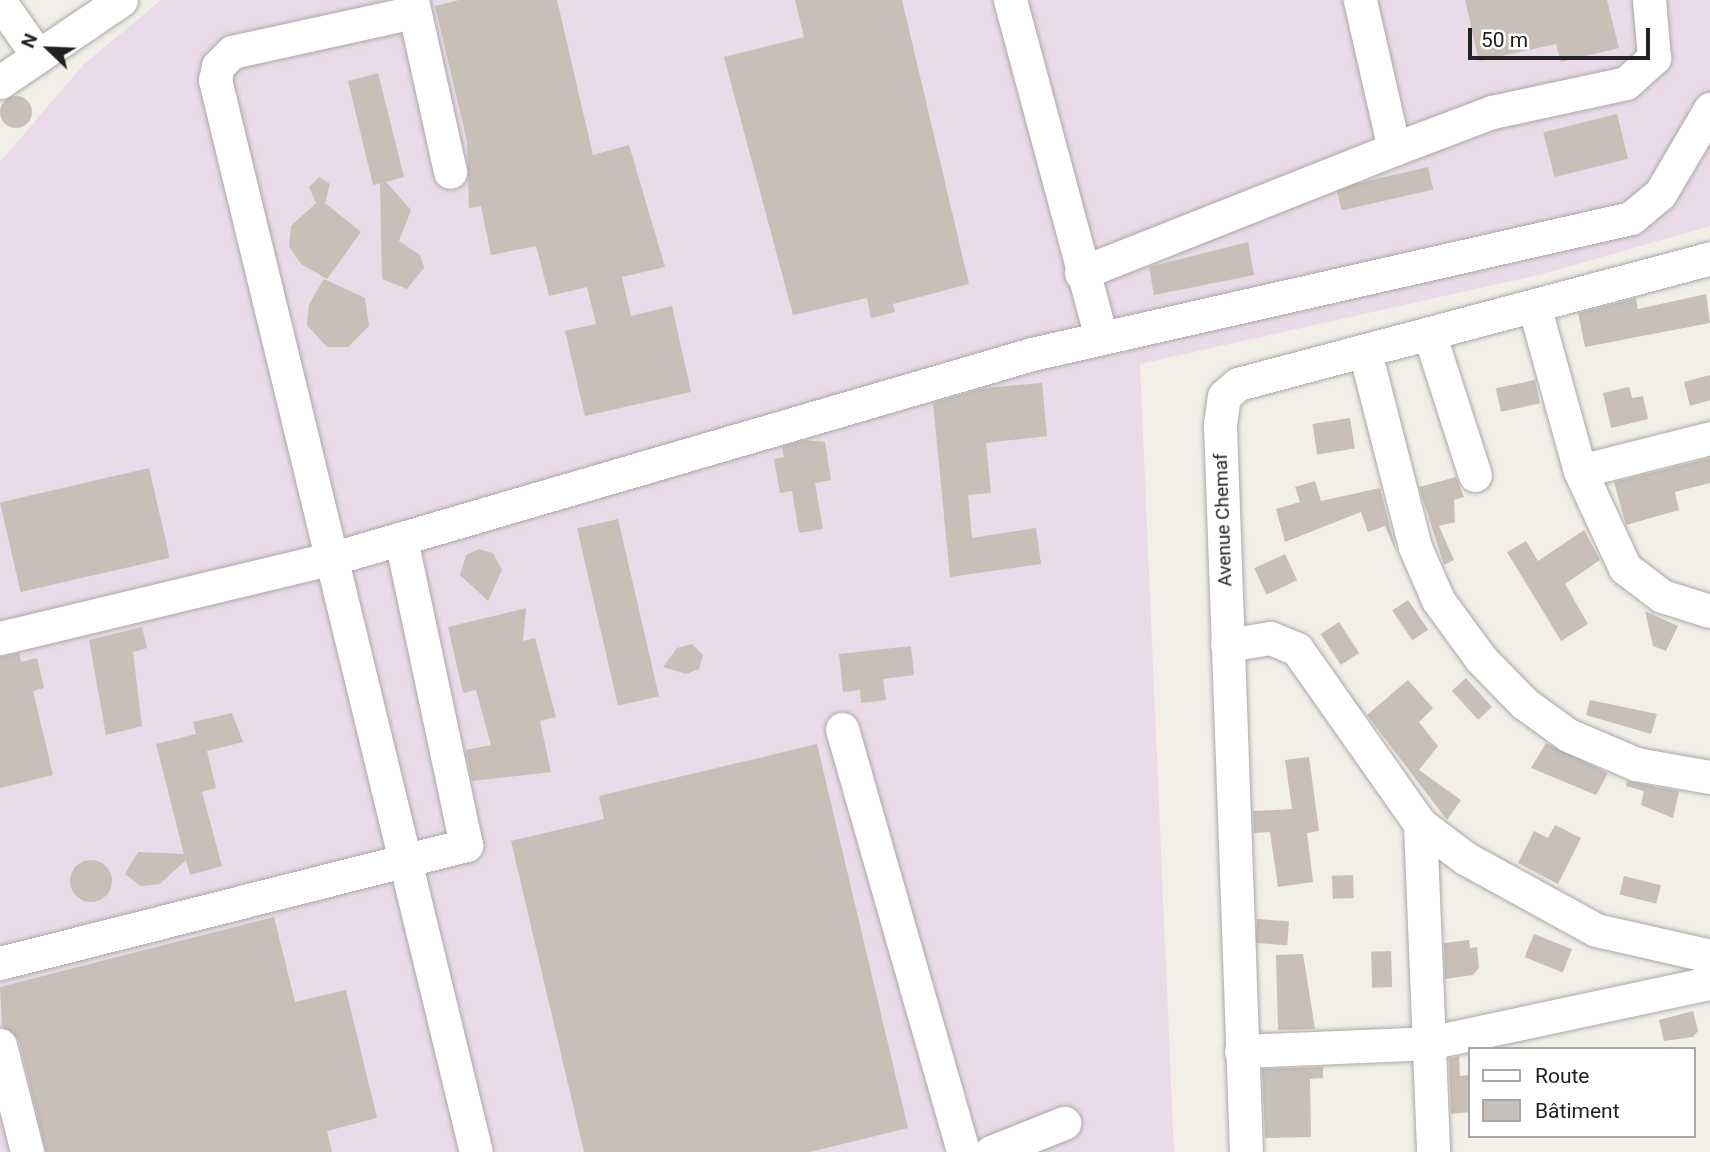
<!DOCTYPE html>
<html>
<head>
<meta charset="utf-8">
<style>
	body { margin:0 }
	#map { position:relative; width:1710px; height:1152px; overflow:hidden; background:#f2efe9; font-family:Roboto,sans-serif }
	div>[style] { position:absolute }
	.industrial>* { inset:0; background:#ebdbe8 }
	.building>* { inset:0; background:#c7bfb8; transform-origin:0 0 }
	.round { border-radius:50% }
	.roads { filter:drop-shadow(0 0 2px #a9a9a9) drop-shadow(0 0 2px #a9a9a9) }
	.minor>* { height:33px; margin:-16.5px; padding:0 16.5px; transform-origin:16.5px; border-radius:16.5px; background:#fff }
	span { translate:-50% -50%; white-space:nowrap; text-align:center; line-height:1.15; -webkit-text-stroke:7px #fff; paint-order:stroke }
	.street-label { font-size:19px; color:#222 }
	.legend { position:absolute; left:1468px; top:1047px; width:228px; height:91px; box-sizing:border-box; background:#fff; border:2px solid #a7a7a7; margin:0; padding:9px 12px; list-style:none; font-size:21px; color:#222 }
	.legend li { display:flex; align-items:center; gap:14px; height:35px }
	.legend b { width:35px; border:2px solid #a7a7a7 }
	.north { position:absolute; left:14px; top:14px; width:70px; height:70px; -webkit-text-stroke:5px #fff; paint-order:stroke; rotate:293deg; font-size:19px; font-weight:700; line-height:28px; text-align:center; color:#222 }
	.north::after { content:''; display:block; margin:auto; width:24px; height:32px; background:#222; clip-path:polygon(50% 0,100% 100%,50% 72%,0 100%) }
	.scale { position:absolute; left:1468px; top:28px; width:182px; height:32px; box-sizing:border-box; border:4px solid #222; border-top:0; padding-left:9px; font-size:21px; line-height:24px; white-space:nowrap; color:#222; -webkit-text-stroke:5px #fff; paint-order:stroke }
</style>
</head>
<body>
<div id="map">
	<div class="industrial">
		<i style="clip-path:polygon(161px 0,1710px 0,1710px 226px,1543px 274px,1140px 364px,1174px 1152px,0 1152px,0 162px,84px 64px)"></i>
	</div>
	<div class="building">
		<i style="clip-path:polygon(459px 0,557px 0,593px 155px,629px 145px,665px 267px,622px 277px,631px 316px,672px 306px,691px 392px,585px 416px,565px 331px,596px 324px,587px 287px,549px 296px,536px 246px,491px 255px,481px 206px,469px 208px,467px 141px,435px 6px)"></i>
		<i style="clip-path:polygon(795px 0,902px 0,969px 284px,893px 304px,895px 312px,871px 318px,867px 298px,793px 315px,724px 57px,804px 37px)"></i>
		<i style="clip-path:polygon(1465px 0,1607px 0,1619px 48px,1561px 62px,1556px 44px,1479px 61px)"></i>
		<i style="clip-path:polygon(378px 73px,404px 177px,386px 182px,411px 210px,399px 241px,420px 255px,424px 268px,407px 289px,382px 279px,380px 183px,373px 185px,348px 81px)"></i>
		<i class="round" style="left:0;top:96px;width:32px;height:32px"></i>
		<i style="left:1617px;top:114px;width:46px;height:76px;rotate:76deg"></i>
		<i style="left:1428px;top:167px;width:23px;height:94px;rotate:77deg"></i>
		<i style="clip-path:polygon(319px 177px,330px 184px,325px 203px,361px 232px,327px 279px,301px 264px,289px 247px,291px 226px,316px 203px,309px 187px)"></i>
		<i style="clip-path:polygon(1248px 242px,1254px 275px,1154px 295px,1149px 267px)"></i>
		<i style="clip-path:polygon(324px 279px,365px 298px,369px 326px,348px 347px,327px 347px,307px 325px,309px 304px)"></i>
		<i style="clip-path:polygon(1706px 294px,1710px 323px,1585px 347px,1578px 313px,1636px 298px,1638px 309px)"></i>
		<i style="clip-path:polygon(1710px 375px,1710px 400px,1690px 406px,1684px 382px)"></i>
		<i style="left:1535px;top:380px;width:24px;height:40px;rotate:78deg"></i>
		<i style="clip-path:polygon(1042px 383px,1047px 436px,986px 443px,991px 493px,968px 495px,972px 538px,1036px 528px,1041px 564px,950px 577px,933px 403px,984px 388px)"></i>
		<i style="clip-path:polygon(1629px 387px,1632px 398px,1643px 396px,1648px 419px,1611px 428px,1603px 393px)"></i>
		<i style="left:1350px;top:418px;width:31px;height:38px;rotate:81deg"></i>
		<i style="clip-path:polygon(805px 440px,825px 442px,831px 480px,815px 483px,823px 529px,799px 533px,792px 491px,780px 493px,774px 459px,784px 457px,782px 447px)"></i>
		<i style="clip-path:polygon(1710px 458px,1710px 483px,1675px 492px,1679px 510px,1626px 525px,1614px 482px)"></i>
		<i style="left:149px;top:468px;width:92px;height:153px;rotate:77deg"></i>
		<i style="clip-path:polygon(1456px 477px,1464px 497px,1454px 500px,1455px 522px,1439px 526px,1454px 560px,1444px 565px,1419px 487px)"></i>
		<i style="clip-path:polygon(1315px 481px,1321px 501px,1380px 488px,1397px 554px,1385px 526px,1368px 532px,1361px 512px,1285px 542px,1276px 509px,1300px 502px,1295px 487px)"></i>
		<i style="left:618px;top:519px;width:182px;height:42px;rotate:77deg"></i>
		<i style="clip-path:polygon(1584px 530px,1600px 560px,1565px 584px,1588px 624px,1561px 641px,1507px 552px,1526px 541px,1538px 561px)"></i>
		<i style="clip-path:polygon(479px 549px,493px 553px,502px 570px,488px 601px,460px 575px,466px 555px)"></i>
		<i style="left:1285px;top:554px;width:29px;height:34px;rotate:65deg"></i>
		<i style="left:1408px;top:600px;width:36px;height:19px;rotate:56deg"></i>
		<i style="clip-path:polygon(526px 608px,523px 641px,535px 638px,556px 717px,540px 721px,551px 772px,472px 781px,466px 750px,491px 745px,476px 690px,463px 693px,448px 627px)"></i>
		<i style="clip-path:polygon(1645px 611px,1678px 626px,1666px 651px,1653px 646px)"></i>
		<i style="left:1339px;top:622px;width:37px;height:22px;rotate:57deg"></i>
		<i style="clip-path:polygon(142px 627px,147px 648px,133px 652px,142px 726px,106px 735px,89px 640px)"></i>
		<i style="clip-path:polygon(692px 644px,703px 655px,699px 669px,686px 674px,663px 667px,677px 648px)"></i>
		<i style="clip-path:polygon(911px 646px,914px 675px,883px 679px,886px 700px,861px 703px,860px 690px,843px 692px,839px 654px)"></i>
		<i style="clip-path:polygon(19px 653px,21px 662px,37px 658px,44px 688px,33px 691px,53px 775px,0 788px,0 657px)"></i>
		<i style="left:1466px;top:678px;width:39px;height:19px;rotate:48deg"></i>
		<i style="clip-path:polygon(1408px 680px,1433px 708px,1419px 722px,1438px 746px,1419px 770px,1461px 800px,1447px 820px,1367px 715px)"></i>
		<i style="clip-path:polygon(1590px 700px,1657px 714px,1651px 734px,1586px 715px)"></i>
		<i style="clip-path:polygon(232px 713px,243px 742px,207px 751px,216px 788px,202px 792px,222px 866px,190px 875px,186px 860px,160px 884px,141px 886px,125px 874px,138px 852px,184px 854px,156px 744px,196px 734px,193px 722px)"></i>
		<i style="clip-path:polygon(1546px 743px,1608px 773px,1596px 795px,1531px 768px)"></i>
		<i style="clip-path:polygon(817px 744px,908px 1128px,810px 1152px,584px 1152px,511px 841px,604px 819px,599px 796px)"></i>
		<i style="clip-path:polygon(1309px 757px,1319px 831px,1307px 833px,1313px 882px,1278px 887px,1270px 832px,1254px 833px,1253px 811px,1292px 809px,1285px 760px)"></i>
		<i style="clip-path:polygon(1627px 781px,1679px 791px,1673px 818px,1641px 805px,1644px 791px,1626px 786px)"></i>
		<i style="clip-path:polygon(1555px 825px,1581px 838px,1558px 884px,1518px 863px,1534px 831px,1548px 838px)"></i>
		<i class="round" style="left:70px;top:860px;width:42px;height:42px"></i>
		<i style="left:1353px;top:875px;width:23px;height:21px;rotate:88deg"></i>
		<i style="left:1624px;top:876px;width:38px;height:19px;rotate:14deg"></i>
		<i style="clip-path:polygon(274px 917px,295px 1002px,346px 990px,377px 1118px,327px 1131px,332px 1152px,46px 1152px,19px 1040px,2px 1026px,0 987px)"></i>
		<i style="left:1257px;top:919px;width:32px;height:24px;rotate:4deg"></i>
		<i style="left:1534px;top:934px;width:41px;height:25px;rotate:22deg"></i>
		<i style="clip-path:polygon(1469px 940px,1470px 948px,1477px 947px,1479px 968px,1473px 975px,1445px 979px,1444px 943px)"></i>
		<i style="left:1391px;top:951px;width:36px;height:20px;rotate:88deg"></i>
		<i style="clip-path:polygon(1303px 954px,1315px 1029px,1278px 1030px,1276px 955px)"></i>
		<i style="clip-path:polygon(1693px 1011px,1698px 1031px,1693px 1037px,1664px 1041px,1659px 1020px)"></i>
		<i style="clip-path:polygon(1459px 1056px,1460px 1076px,1469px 1075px,1470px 1112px,1451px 1114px,1449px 1059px)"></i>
		<i style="clip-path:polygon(1323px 1067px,1323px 1078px,1310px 1079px,1311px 1137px,1265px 1138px,1262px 1069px)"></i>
	</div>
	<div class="roads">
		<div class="minor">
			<i style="left:412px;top:0;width:176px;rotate:77.5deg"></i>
			<i style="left:1010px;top:0;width:349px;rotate:74.9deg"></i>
			<i style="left:0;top:2px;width:66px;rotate:54.9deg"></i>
			<i style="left:414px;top:12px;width:186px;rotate:167.6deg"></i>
			<i style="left:232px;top:52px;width:20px;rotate:135deg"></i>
			<i style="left:218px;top:66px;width:14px;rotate:102deg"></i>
			<i style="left:215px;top:80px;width:1103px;rotate:76.32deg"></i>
			<i style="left:0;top:82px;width:146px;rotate:-34.1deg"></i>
			<i style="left:1394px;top:149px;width:105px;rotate:-20.7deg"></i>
			<i style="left:1492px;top:112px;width:137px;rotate:-12.2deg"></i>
			<i style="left:1626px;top:83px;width:38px;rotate:-42deg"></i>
			<i style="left:1654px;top:58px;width:58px;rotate:-94.9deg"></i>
			<i style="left:1081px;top:273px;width:337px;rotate:-21.6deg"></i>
			<i style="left:1394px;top:149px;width:153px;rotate:-102.9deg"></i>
			<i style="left:1535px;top:309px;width:168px;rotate:74.5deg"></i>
			<i style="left:1580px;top:471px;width:107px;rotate:65.1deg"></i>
			<i style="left:1625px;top:568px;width:46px;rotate:37.1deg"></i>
			<i style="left:1662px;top:596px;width:50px;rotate:17.4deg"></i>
			<i style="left:1430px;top:336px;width:146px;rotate:72.1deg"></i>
			<i style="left:1365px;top:352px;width:201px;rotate:75.6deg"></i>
			<i style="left:1415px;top:547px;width:58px;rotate:66.5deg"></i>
			<i style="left:1438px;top:600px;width:73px;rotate:53.9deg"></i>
			<i style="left:1481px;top:659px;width:62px;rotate:45.7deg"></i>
			<i style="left:1524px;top:703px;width:54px;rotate:36deg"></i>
			<i style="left:1568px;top:735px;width:74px;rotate:23.1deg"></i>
			<i style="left:1636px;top:764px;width:75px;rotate:10deg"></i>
			<i style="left:1580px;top:471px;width:134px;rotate:-14.2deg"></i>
			<i style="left:0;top:638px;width:343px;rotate:-13.5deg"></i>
			<i style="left:334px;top:558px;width:727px;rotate:-16.29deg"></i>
			<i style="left:1032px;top:354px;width:614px;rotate:-12.79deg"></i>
			<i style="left:1631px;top:218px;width:38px;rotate:-40deg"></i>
			<i style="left:1660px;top:194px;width:99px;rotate:-59.5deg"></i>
			<i style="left:1227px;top:645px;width:44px;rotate:-9.2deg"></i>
			<i style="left:1270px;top:638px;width:29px;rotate:22deg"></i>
			<i style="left:1297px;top:649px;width:214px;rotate:54.9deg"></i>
			<i style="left:1420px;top:824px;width:56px;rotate:37.1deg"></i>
			<i style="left:1465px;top:858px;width:149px;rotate:28.8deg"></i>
			<i style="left:1596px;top:930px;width:117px;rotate:12.8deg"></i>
			<i style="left:842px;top:729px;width:440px;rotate:74deg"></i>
			<i style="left:1420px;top:824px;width:328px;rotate:87.7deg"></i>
			<i style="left:0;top:963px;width:481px;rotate:-14.2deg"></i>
			<i style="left:466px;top:845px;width:313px;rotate:-102deg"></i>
			<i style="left:0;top:1045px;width:110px;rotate:75.8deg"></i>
			<i style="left:1241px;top:1051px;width:188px;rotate:-2.4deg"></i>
			<i style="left:1429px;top:1043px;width:287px;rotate:-12.1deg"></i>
			<i style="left:991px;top:1152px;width:79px;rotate:-21.7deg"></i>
			<i style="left:1246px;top:1152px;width:728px;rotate:-92.05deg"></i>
			<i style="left:1220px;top:424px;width:28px;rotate:-82deg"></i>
			<i style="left:1224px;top:396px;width:18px;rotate:-41deg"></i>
			<i style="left:1238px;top:384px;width:489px;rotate:-14.9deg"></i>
		</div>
	</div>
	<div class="street-label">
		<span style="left:1223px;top:520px;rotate:-92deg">Avenue Chemaf</span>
	</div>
	<ul class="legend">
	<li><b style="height:9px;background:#fff"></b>Route</li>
	<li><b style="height:19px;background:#c7bfb8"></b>Bâtiment</li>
	</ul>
	<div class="north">N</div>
	<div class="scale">50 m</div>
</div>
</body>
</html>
